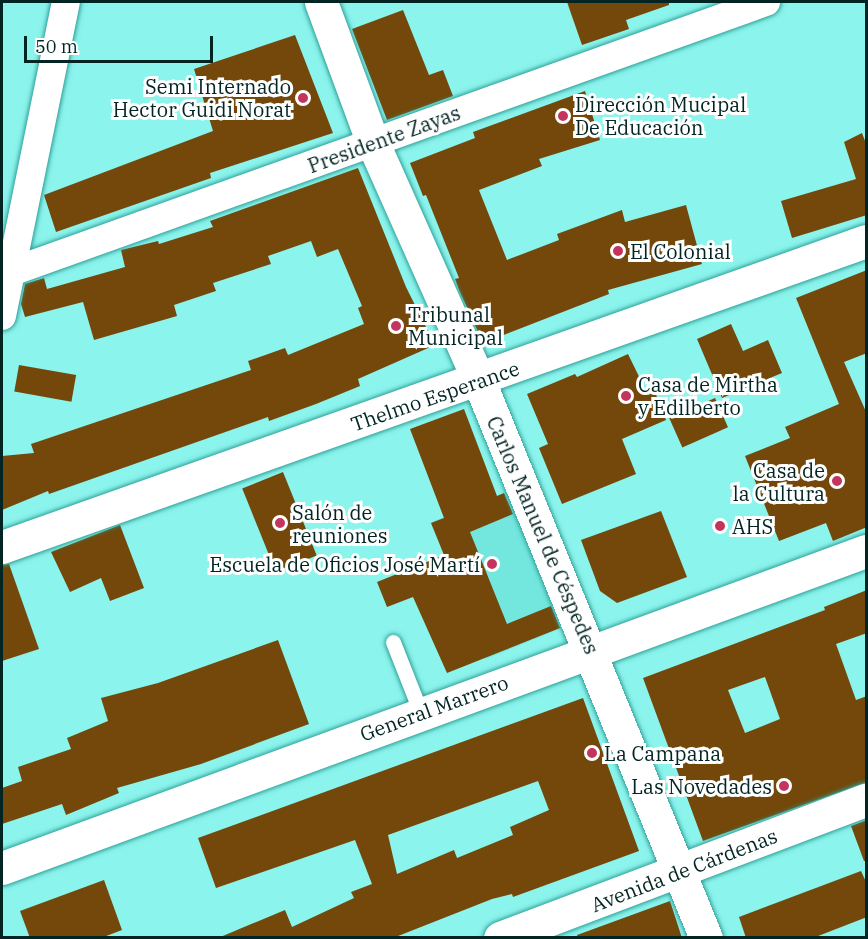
<!DOCTYPE html>
<html>
<head>
<meta charset="utf-8">
<style>
	body { margin:0 }
	#map { position:relative; width:868px; height:939px; overflow:hidden; background:#8bf4ec; font-family:"IBM Plex Serif",serif }
	div>[style] { position:absolute }
	.built>* { inset:0; background:#73e7de; transform-origin:0 0 }
	.building>* { inset:0; background:#73480a; transform-origin:0 0 }
	.roads { filter:drop-shadow(0 0 2px #2ea099) drop-shadow(0 0 2px #2ea099) }
	.lane>* { height:15px; margin:-7.5px; padding:0 7.5px; transform-origin:7.5px; border-radius:7.5px; background:#fff }
	.street>* { height:28px; margin:-14px; padding:0 14px; transform-origin:14px; border-radius:14px; background:#fff }
	.secondary>* { height:33px; margin:-16.5px; padding:0 16.5px; transform-origin:16.5px; border-radius:16.5px; background:#fff }
	.dots>* { width:16px; height:16px; translate:-50% -50%; box-sizing:border-box; border:3px solid #fff; border-radius:50% }
	span { translate:-50% -50%; white-space:nowrap; text-align:center; line-height:1.15; -webkit-text-stroke:6px #fff; paint-order:stroke }
	.poi-label { font-size:20px; color:#022523 }
	.right { translate:-100% -50%; text-align:right }
	.left { translate:0 -50%; text-align:left }
	.street-label { font-size:20px; color:#022523 }
	.frame { position:absolute; inset:0; border:3px solid #022523; pointer-events:none }
	.scale { position:absolute; left:24px; top:36px; width:189px; height:27px; box-sizing:border-box; border:3px solid #022523; border-top:0; padding-left:8px; font-size:18px; line-height:21px; white-space:nowrap; color:#022523; -webkit-text-stroke:4px #fff; paint-order:stroke }
</style>
</head>
<body>
<div id="map">
	<div class="built">
		<i style="left:506px;top:492px;width:147px;height:81px;rotate:68deg"></i>
	</div>
	<div class="building">
		<i style="clip-path:polygon(567px 2px,669px 2px,669px 5px,626px 20px,629px 29px,582px 45px)"></i>
		<i style="clip-path:polygon(403px 10px,429px 75px,443px 70px,453px 96px,387px 120px,352px 29px)"></i>
		<i style="clip-path:polygon(295px 35px,333px 133px,210px 173px,211px 178px,56px 232px,44px 195px,213px 131px,194px 69px)"></i>
		<i style="clip-path:polygon(585px 91px,600px 140px,539px 159px,542px 166px,479px 190px,507px 260px,559px 240px,557px 234px,622px 210px,625px 222px,686px 205px,702px 264px,608px 290px,609px 294px,483px 343px,459px 290px,455px 279px,459px 278px,426px 195px,423px 196px,410px 163px,475px 138px,473px 132px)"></i>
		<i style="clip-path:polygon(862px 133px,867px 146px,867px 215px,792px 238px,781px 201px,856px 179px,844px 142px)"></i>
		<i style="clip-path:polygon(358px 168px,406px 287px,435px 345px,358px 379px,360px 386px,316px 404px,269px 421px,268px 417px,49px 494px,48px 491px,2px 510px,2px 456px,34px 453px,31px 444px,251px 370px,248px 361px,285px 348px,288px 355px,364px 324px,358px 308px,362px 306px,338px 249px,317px 257px,311px 241px,268px 256px,271px 264px,213px 283px,216px 291px,174px 305px,177px 316px,94px 340px,83px 302px,25px 317px,21px 304px,25px 284px,44px 278px,47px 289px,125px 267px,121px 250px,158px 241px,159px 244px,213px 227px,210px 221px)"></i>
		<i style="clip-path:polygon(867px 270px,867px 353px,844px 362px,867px 414px,867px 527px,833px 541px,826px 523px,779px 541px,745px 456px,790px 438px,785px 427px,839px 404px,796px 298px)"></i>
		<i style="clip-path:polygon(731px 324px,743px 351px,768px 340px,782px 373px,722px 398px,697px 339px)"></i>
		<i style="clip-path:polygon(628px 354px,648px 395px,655px 392px,666px 420px,622px 439px,636px 474px,562px 504px,539px 448px,548px 444px,527px 394px,575px 374px,577px 377px)"></i>
		<i style="left:19px;top:365px;width:58px;height:27px;rotate:10deg"></i>
		<i style="left:715px;top:398px;width:32px;height:50px;rotate:66deg"></i>
		<i style="clip-path:polygon(464px 409px,497px 496px,504px 493px,513px 514px,470px 532px,507px 624px,551px 606px,560px 628px,447px 673px,413px 597px,387px 607px,377px 582px,444px 555px,431px 523px,444px 518px,410px 429px)"></i>
		<i style="left:283px;top:472px;width:90px;height:44px;rotate:68deg"></i>
		<i style="clip-path:polygon(661px 511px,687px 577px,617px 603px,600px 591px,581px 540px)"></i>
		<i style="clip-path:polygon(120px 525px,144px 588px,110px 601px,101px 578px,70px 592px,51px 552px)"></i>
		<i style="clip-path:polygon(9px 564px,39px 649px,2px 661px,2px 565px)"></i>
		<i style="clip-path:polygon(evenodd,867px 590px,867px 633px,836px 644px,856px 700px,867px 696px,867px 782px,703px 841px,643px 678px,825px 610px,824px 607px,867px 590px,765px 677px,780px 719px,745px 733px,728px 690px,765px 677px)"></i>
		<i style="clip-path:polygon(278px 640px,309px 724px,201px 764px,117px 788px,119px 793px,66px 815px,62px 804px,2px 824px,2px 788px,22px 781px,18px 767px,71px 749px,67px 738px,108px 721px,101px 698px,158px 683px)"></i>
		<i style="clip-path:polygon(evenodd,583px 698px,639px 851px,513px 897px,512px 894px,492px 899px,393px 938px,218px 938px,285px 910px,292px 927px,354px 898px,351px 892px,372px 884px,355px 840px,216px 888px,198px 838px,583px 698px,538px 781px,549px 810px,510px 827px,513px 835px,457px 858px,454px 850px,397px 874px,388px 835px,538px 781px)"></i>
		<i style="clip-path:polygon(867px 820px,867px 861px,864px 861px,851px 826px)"></i>
		<i style="clip-path:polygon(861px 871px,867px 884px,867px 917px,813px 938px,746px 938px,739px 917px)"></i>
		<i style="clip-path:polygon(104px 880px,122px 930px,101px 938px,30px 938px,20px 911px)"></i>
		<i style="clip-path:polygon(670px 901px,682px 938px,578px 938px,577px 935px)"></i>
	</div>
	<div class="roads">
		<div class="lane">
			<i style="left:393px;top:642px;width:76px;rotate:68.5deg"></i>
		</div>
		<div class="street">
			<i style="left:2px;top:270px;width:9px;rotate:13deg"></i>
			<i style="left:11px;top:272px;width:802px;rotate:-19.68deg"></i>
			<i style="left:2px;top:316px;width:320px;rotate:-78.5deg"></i>
		</div>
		<div class="secondary">
			<i style="left:321px;top:2px;width:150px;rotate:69.8deg"></i>
			<i style="left:373px;top:143px;width:261px;rotate:66deg"></i>
			<i style="left:479px;top:381px;width:601px;rotate:67.83deg"></i>
			<i style="left:2px;top:547px;width:917px;rotate:-19.5deg"></i>
			<i style="left:2px;top:868px;width:920px;rotate:-20.15deg"></i>
			<i style="left:500px;top:938px;width:391px;rotate:-20.7deg"></i>
		</div>
	</div>
	<div class="dots">
		<i style="left:303px;top:98px;background:#c4355d"></i>
		<i style="left:563px;top:116px;background:#c4355d"></i>
		<i style="left:618px;top:251px;background:#c4355d"></i>
		<i style="left:396px;top:326px;background:#c4355d"></i>
		<i style="left:626px;top:396px;background:#c4355d"></i>
		<i style="left:837px;top:481px;background:#c4355d"></i>
		<i style="left:280px;top:523px;background:#c4355d"></i>
		<i style="left:720px;top:526px;background:#c4355d"></i>
		<i style="left:492px;top:564px;background:#c4355d"></i>
		<i style="left:592px;top:753px;background:#c4355d"></i>
		<i style="left:784px;top:786px;background:#c4355d"></i>
	</div>
	<div class="poi-label">
		<span class="right" style="left:291px;top:98px">Semi Internado<br>Hector Guidi Norat</span>
		<span class="left" style="left:575px;top:116px">Dirección Mucipal<br>De Educación</span>
		<span class="left" style="left:630px;top:251px">El Colonial</span>
		<span class="left" style="left:408px;top:326px">Tribunal<br>Municipal</span>
		<span class="left" style="left:638px;top:396px">Casa de Mirtha<br>y Edilberto</span>
		<span class="right" style="left:825px;top:482px">Casa de<br>la Cultura</span>
		<span class="left" style="left:292px;top:524px">Salón de<br>reuniones</span>
		<span class="left" style="left:732px;top:526px">AHS</span>
		<span class="right" style="left:480px;top:564px">Escuela de Oficios José Martí</span>
		<span class="left" style="left:604px;top:753px">La Campana</span>
		<span class="right" style="left:772px;top:786px">Las Novedades</span>
	</div>
	<div class="street-label">
		<span style="left:384px;top:139px;rotate:-20deg">Presidente Zayas</span>
		<span style="left:435px;top:396px;rotate:-19deg">Thelmo Esperance</span>
		<span style="left:543px;top:535px;rotate:67deg">Carlos Manuel de Céspedes</span>
		<span style="left:434px;top:708px;rotate:-20deg">General Marrero</span>
		<span style="left:684px;top:870px;rotate:-21deg">Avenida de Cárdenas</span>
	</div>
	<div class="frame"></div>
	<div class="scale">50 m</div>
</div>
</body>
</html>
